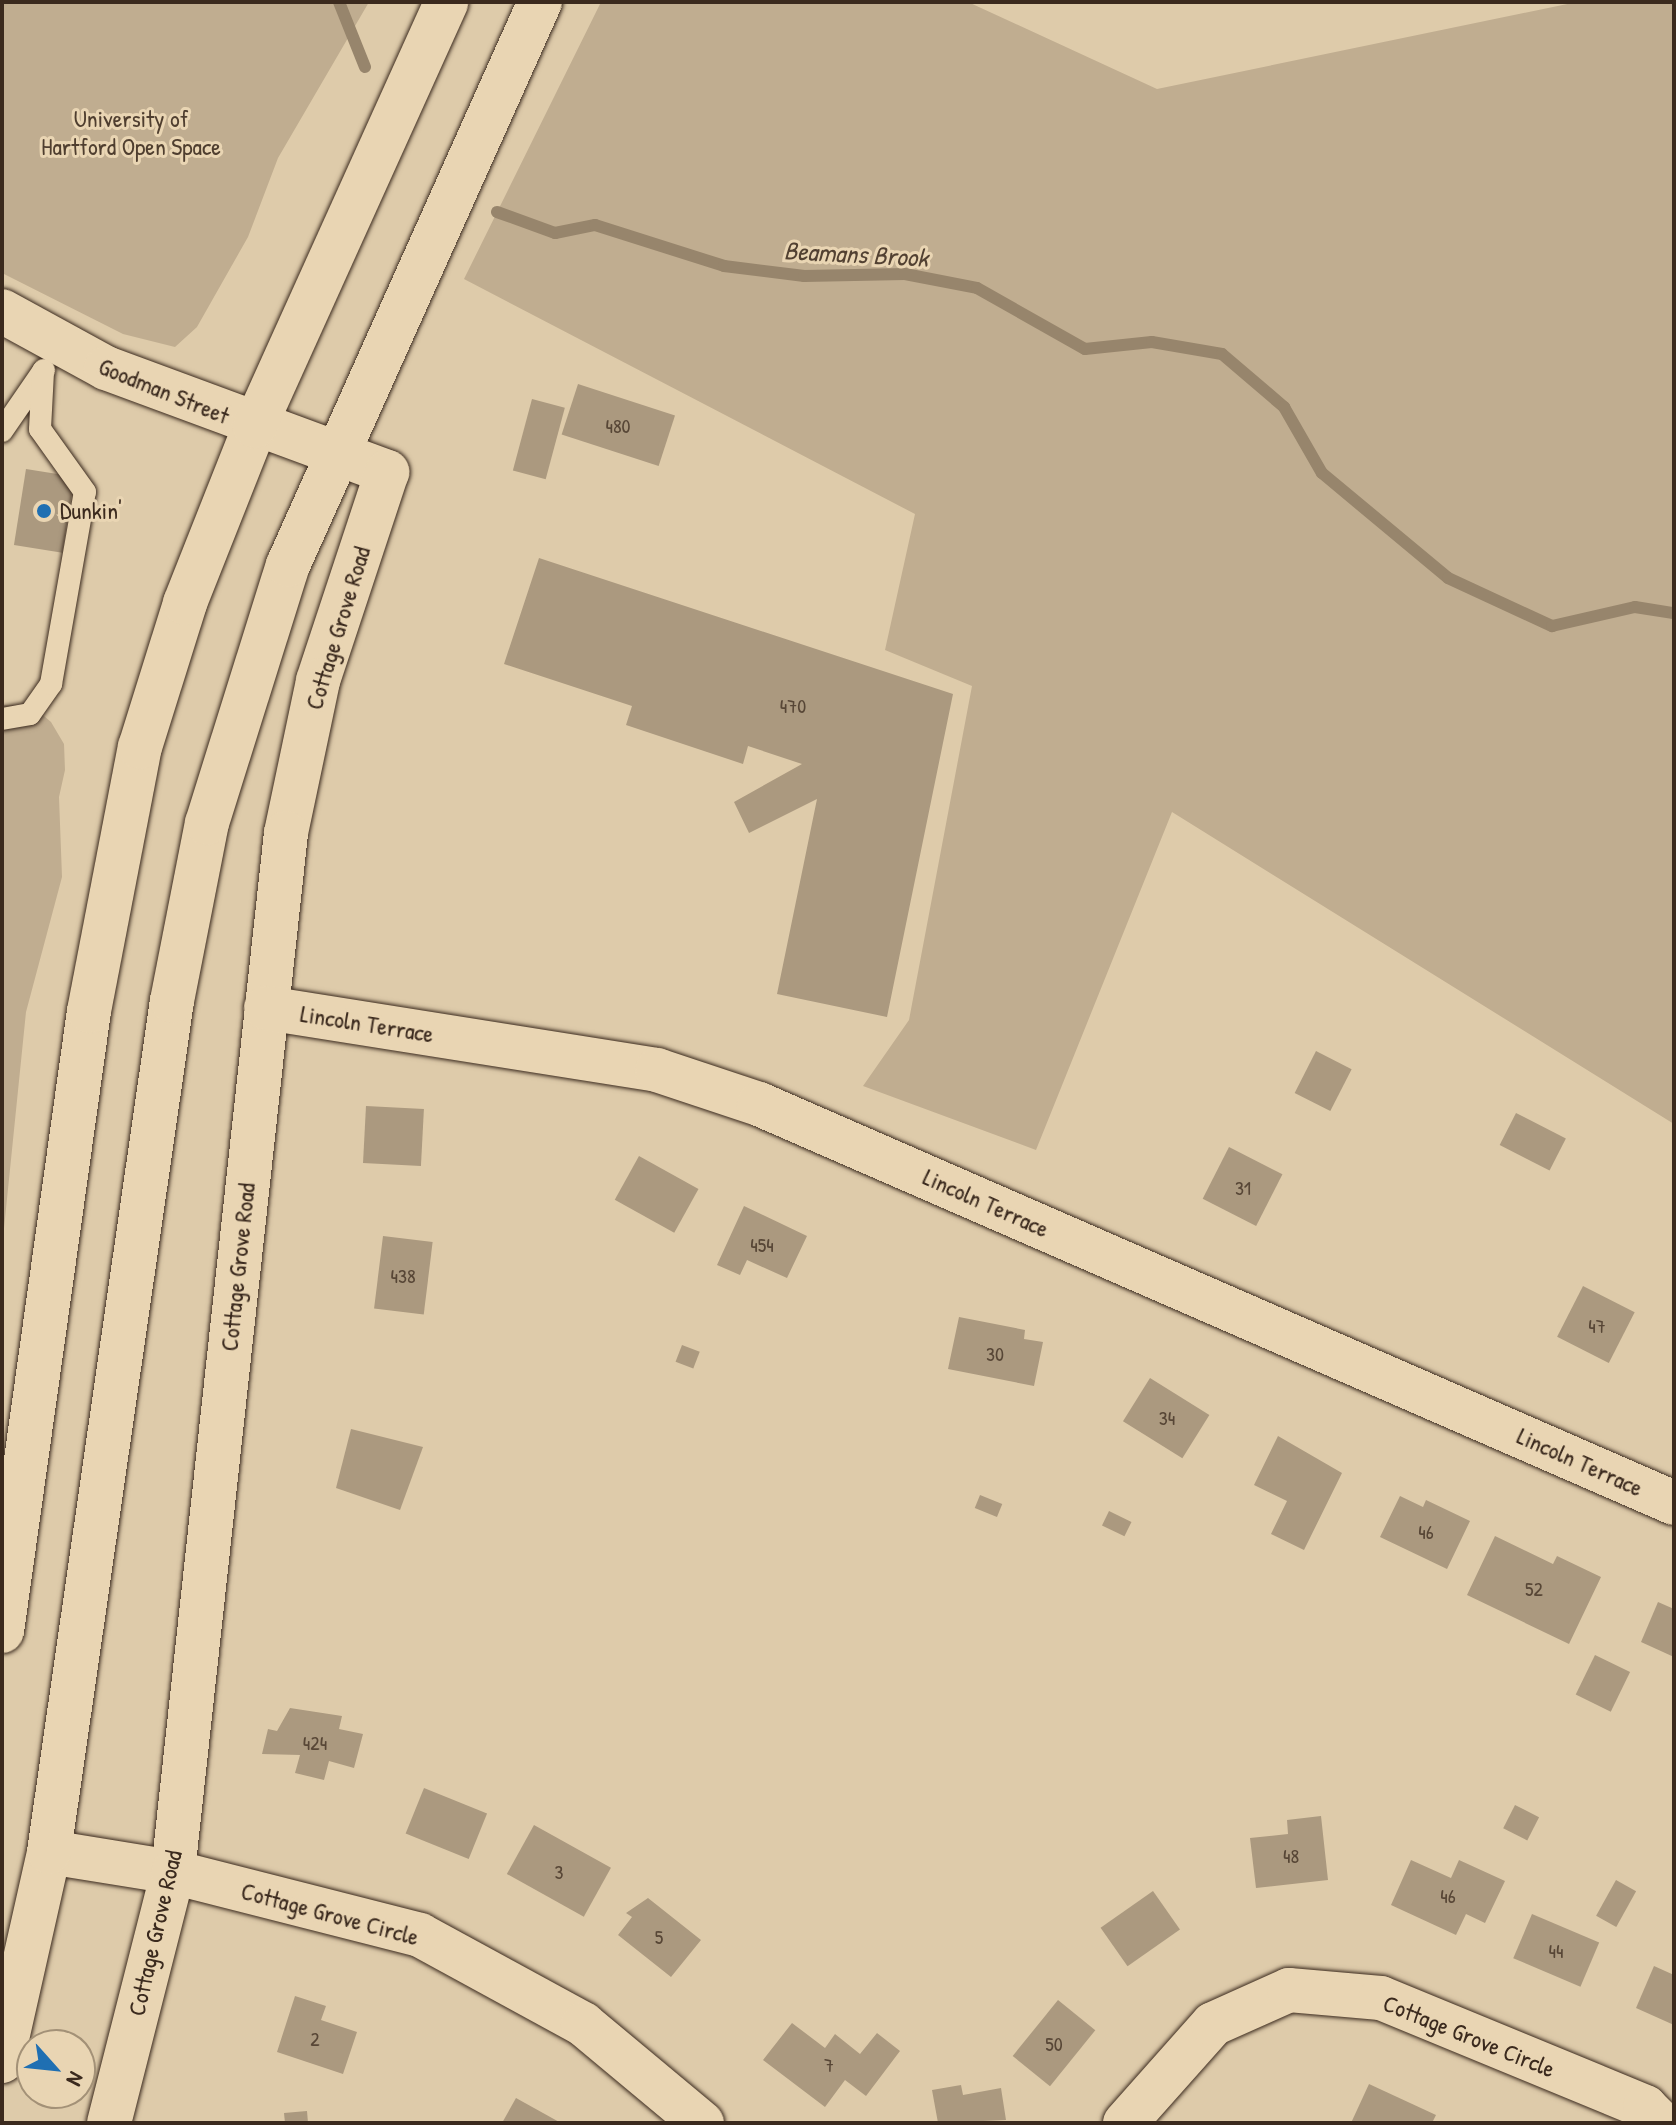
<!DOCTYPE html>
<html>
<head>
<meta charset="utf-8">
<style>
	body { margin:0 }
	#map { position:relative; width:1676px; height:2125px; overflow:hidden; background:#decbaa; font-family:"Patrick Hand",sans-serif }
	div>[style] { position:absolute }
	.green>* { inset:0; background:#c0ad90 }
	.stream>* { height:12px; margin:-6px; padding:0 6px; transform-origin:6px; border-radius:6px; background:#97856c }
	.building>* { inset:0; background:#ab997f; transform-origin:0 0 }
	.roads { filter:drop-shadow(0 0 2px #3b2a1e) drop-shadow(0 0 2px #3b2a1e) }
	.lane>* { height:22px; margin:-11px; padding:0 11px; transform-origin:11px; border-radius:11px; background:#e9d5b3 }
	.street>* { height:44px; margin:-22px; padding:0 22px; transform-origin:22px; border-radius:22px; background:#e9d5b3 }
	.primary>* { height:44px; margin:-22px; padding:0 22px; transform-origin:22px; border-radius:22px; background:#e9d5b3 }
	.dots>* { width:22px; height:22px; translate:-50% -50%; box-sizing:border-box; border:4px solid #e9d5b3; border-radius:50% }
	span { translate:-50% -50%; white-space:nowrap; text-align:center; line-height:1.15; -webkit-text-stroke:6px #e9d5b3; paint-order:stroke }
	.number-label { font-size:20px; color:#574636 }
	.number-label span { -webkit-text-stroke-width:0 }
	.park-label { font-size:24px; color:#4f3e2f }
	.street-label { font-size:24px; color:#3b2a1e }
	.poi-label { font-size:24px; color:#3b2a1e }
	.left { translate:0 -50%; text-align:left }
	.water-label { font-size:26px; color:#524132; font-style:italic }
	.frame { position:absolute; inset:0; border:4px solid #3b2a1e; pointer-events:none }
	.north { position:absolute; left:16px; top:2029px; width:80px; height:80px; box-sizing:border-box; background:#e9d5b3; border:2px solid #a39177; border-radius:50%; rotate:117deg; font-size:22px; font-weight:700; line-height:32px; text-align:center; color:#3b2a1e }
	.north::after { content:''; display:block; margin:auto; width:28px; height:36px; background:#1f6fb2; clip-path:polygon(50% 0,100% 100%,50% 72%,0 100%) }
</style>
</head>
<body>
<div id="map">
	<div class="green">
		<i style="clip-path:polygon(2px 2px,369px 2px,278px 158px,248px 237px,197px 327px,175px 347px,123px 334px,2px 273px)"></i>
		<i style="clip-path:polygon(601px 2px,968px 2px,1157px 89px,1577px 2px,1674px 2px,1674px 1124px,1172px 812px,1036px 1150px,863px 1086px,909px 1020px,972px 686px,885px 650px,915px 514px,464px 279px)"></i>
		<i style="clip-path:polygon(2px 705px,31px 705px,51px 722px,64px 744px,65px 770px,59px 797px,62px 877px,26px 1012px,2px 1248px)"></i>
	</div>
	<div class="stream">
		<i style="left:339px;top:2px;width:70px;rotate:68.2deg"></i>
		<i style="left:497px;top:212px;width:62px;rotate:19.9deg"></i>
		<i style="left:555px;top:233px;width:41px;rotate:-11.3deg"></i>
		<i style="left:595px;top:225px;width:135px;rotate:17.6deg"></i>
		<i style="left:724px;top:266px;width:81px;rotate:7.1deg"></i>
		<i style="left:804px;top:276px;width:101px;rotate:-1.1deg"></i>
		<i style="left:905px;top:274px;width:73px;rotate:11deg"></i>
		<i style="left:977px;top:288px;width:124px;rotate:29.5deg"></i>
		<i style="left:1085px;top:349px;width:67px;rotate:-6deg"></i>
		<i style="left:1152px;top:342px;width:71px;rotate:9.7deg"></i>
		<i style="left:1222px;top:354px;width:82px;rotate:40.5deg"></i>
		<i style="left:1284px;top:407px;width:76px;rotate:60.1deg"></i>
		<i style="left:1322px;top:473px;width:164px;rotate:39.8deg"></i>
		<i style="left:1448px;top:578px;width:115px;rotate:24.8deg"></i>
		<i style="left:1552px;top:626px;width:85px;rotate:-12.9deg"></i>
		<i style="left:1635px;top:607px;width:39px;rotate:9deg"></i>
	</div>
	<div class="building">
		<i style="left:578px;top:384px;width:102px;height:53px;rotate:18deg"></i>
		<i style="left:532px;top:399px;width:34px;height:74px;rotate:15deg"></i>
		<i style="left:26px;top:469px;width:49px;height:77px;rotate:9deg"></i>
		<i style="clip-path:polygon(539px 558px,953px 694px,887px 1017px,777px 994px,817px 799px,749px 833px,734px 802px,802px 764px,748px 746px,743px 764px,626px 725px,632px 706px,504px 664px)"></i>
		<i style="left:1316px;top:1051px;width:40px;height:47px;rotate:27deg"></i>
		<i style="left:366px;top:1106px;width:58px;height:57px;rotate:3deg"></i>
		<i style="left:1516px;top:1113px;width:56px;height:36px;rotate:27deg"></i>
		<i style="left:1229px;top:1147px;width:60px;height:58px;rotate:27deg"></i>
		<i style="left:639px;top:1156px;width:68px;height:50px;rotate:29deg"></i>
		<i style="clip-path:polygon(744px 1206px,807px 1236px,787px 1278px,747px 1260px,740px 1275px,717px 1265px)"></i>
		<i style="left:383px;top:1236px;width:50px;height:73px;rotate:7deg"></i>
		<i style="left:1583px;top:1286px;width:58px;height:57px;rotate:27deg"></i>
		<i style="clip-path:polygon(959px 1317px,1025px 1330px,1024px 1339px,1043px 1342px,1034px 1386px,948px 1369px)"></i>
		<i style="left:682px;top:1345px;width:19px;height:18px;rotate:21deg"></i>
		<i style="left:1150px;top:1378px;width:70px;height:51px;rotate:32deg"></i>
		<i style="clip-path:polygon(351px 1429px,423px 1447px,400px 1510px,336px 1488px)"></i>
		<i style="clip-path:polygon(1278px 1436px,1342px 1473px,1304px 1550px,1271px 1534px,1287px 1501px,1254px 1485px)"></i>
		<i style="left:980px;top:1495px;width:24px;height:14px;rotate:22deg"></i>
		<i style="clip-path:polygon(1400px 1496px,1423px 1507px,1426px 1500px,1470px 1521px,1447px 1569px,1380px 1537px)"></i>
		<i style="left:1109px;top:1511px;width:25px;height:16px;rotate:26deg"></i>
		<i style="clip-path:polygon(1495px 1536px,1553px 1564px,1557px 1556px,1601px 1577px,1569px 1644px,1467px 1595px)"></i>
		<i style="clip-path:polygon(1658px 1602px,1674px 1609px,1674px 1657px,1641px 1642px)"></i>
		<i style="left:1595px;top:1655px;width:39px;height:44px;rotate:26deg"></i>
		<i style="clip-path:polygon(290px 1708px,342px 1716px,339px 1729px,363px 1734px,354px 1768px,329px 1761px,324px 1780px,295px 1773px,300px 1755px,262px 1754px,268px 1729px,277px 1731px)"></i>
		<i style="left:424px;top:1788px;width:68px;height:49px;rotate:22deg"></i>
		<i style="left:1515px;top:1805px;width:27px;height:26px;rotate:27deg"></i>
		<i style="clip-path:polygon(1321px 1816px,1328px 1880px,1256px 1888px,1250px 1838px,1288px 1834px,1287px 1820px)"></i>
		<i style="left:534px;top:1825px;width:88px;height:56px;rotate:29deg"></i>
		<i style="clip-path:polygon(1411px 1860px,1451px 1878px,1459px 1860px,1505px 1881px,1485px 1923px,1466px 1914px,1456px 1935px,1391px 1905px)"></i>
		<i style="left:1616px;top:1880px;width:23px;height:41px;rotate:29deg"></i>
		<i style="left:1153px;top:1891px;width:47px;height:64px;rotate:55deg"></i>
		<i style="clip-path:polygon(648px 1898px,701px 1940px,671px 1977px,618px 1935px,632px 1917px,626px 1913px)"></i>
		<i style="left:1532px;top:1914px;width:73px;height:48px;rotate:23deg"></i>
		<i style="clip-path:polygon(1654px 1966px,1674px 1975px,1674px 2025px,1636px 2008px)"></i>
		<i style="clip-path:polygon(295px 1996px,326px 2006px,321px 2020px,357px 2032px,343px 2074px,277px 2052px)"></i>
		<i style="left:1058px;top:2000px;width:48px;height:72px;rotate:39deg"></i>
		<i style="clip-path:polygon(792px 2023px,825px 2048px,835px 2034px,860px 2054px,877px 2033px,900px 2051px,866px 2096px,845px 2080px,825px 2107px,763px 2060px)"></i>
		<i style="clip-path:polygon(1369px 2084px,1436px 2115px,1432px 2123px,1351px 2123px)"></i>
		<i style="clip-path:polygon(961px 2085px,963px 2095px,1001px 2088px,1006px 2120px,938px 2123px,932px 2090px)"></i>
		<i style="clip-path:polygon(516px 2098px,561px 2123px,502px 2123px)"></i>
		<i style="clip-path:polygon(307px 2111px,308px 2123px,285px 2123px,284px 2113px)"></i>
	</div>
	<div class="roads">
		<div class="lane">
			<i style="left:2px;top:431px;width:74px;rotate:-55.5deg"></i>
			<i style="left:2px;top:719px;width:28px;rotate:-10deg"></i>
			<i style="left:30px;top:714px;width:37px;rotate:-55deg"></i>
			<i style="left:51px;top:684px;width:195px;rotate:-80deg"></i>
			<i style="left:85px;top:492px;width:77px;rotate:-125.5deg"></i>
			<i style="left:40px;top:429px;width:58px;rotate:-87deg"></i>
		</div>
		<div class="street">
			<i style="left:2px;top:311px;width:119px;rotate:28.7deg"></i>
			<i style="left:106px;top:368px;width:300px;rotate:20.3deg"></i>
			<i style="left:387px;top:472px;width:220px;rotate:108.3deg"></i>
			<i style="left:318px;top:681px;width:155px;rotate:101.9deg"></i>
			<i style="left:286px;top:833px;width:1045px;rotate:96.21deg"></i>
			<i style="left:173px;top:1872px;width:259px;rotate:104.3deg"></i>
			<i style="left:266px;top:1008px;width:396px;rotate:9deg"></i>
			<i style="left:657px;top:1070px;width:108px;rotate:18.4deg"></i>
			<i style="left:759px;top:1104px;width:998px;rotate:23.56deg"></i>
			<i style="left:49px;top:1852px;width:126px;rotate:9.2deg"></i>
			<i style="left:173px;top:1872px;width:255px;rotate:14.3deg"></i>
			<i style="left:420px;top:1935px;width:186px;rotate:28.6deg"></i>
			<i style="left:583px;top:2024px;width:155px;rotate:39.8deg"></i>
			<i style="left:1125px;top:2123px;width:132px;rotate:-48.4deg"></i>
			<i style="left:1213px;top:2024px;width:83px;rotate:-24.1deg"></i>
			<i style="left:1289px;top:1990px;width:92px;rotate:5deg"></i>
			<i style="left:1381px;top:1998px;width:286px;rotate:22.4deg"></i>
			<i style="left:1645px;top:2107px;width:23px;rotate:45deg"></i>
		</div>
		<div class="primary">
			<i style="left:2px;top:1631px;width:626px;rotate:-82.01deg"></i>
			<i style="left:89px;top:1011px;width:269px;rotate:-79.1deg"></i>
			<i style="left:140px;top:747px;width:151px;rotate:-72.6deg"></i>
			<i style="left:185px;top:603px;width:190px;rotate:-68.4deg"></i>
			<i style="left:255px;top:426px;width:465px;rotate:-65.7deg"></i>
			<i style="left:2px;top:2061px;width:214px;rotate:-77.3deg"></i>
			<i style="left:49px;top:1852px;width:860px;rotate:-81.78deg"></i>
			<i style="left:172px;top:1001px;width:181px;rotate:-78.9deg"></i>
			<i style="left:207px;top:823px;width:270px;rotate:-72.6deg"></i>
			<i style="left:288px;top:565px;width:617px;rotate:-65.89deg"></i>
		</div>
	</div>
	<div class="dots">
		<i style="left:44px;top:511px;background:#1f6fb2"></i>
	</div>
	<div class="number-label">
		<span style="left:618px;top:425px">480</span>
		<span style="left:793px;top:705px">470</span>
		<span style="left:1243px;top:1187px">31</span>
		<span style="left:762px;top:1244px">454</span>
		<span style="left:403px;top:1275px">438</span>
		<span style="left:1597px;top:1325px">47</span>
		<span style="left:995px;top:1353px">30</span>
		<span style="left:1167px;top:1417px">34</span>
		<span style="left:1426px;top:1531px">46</span>
		<span style="left:1534px;top:1588px">52</span>
		<span style="left:315px;top:1742px">424</span>
		<span style="left:1291px;top:1855px">48</span>
		<span style="left:559px;top:1871px">3</span>
		<span style="left:1448px;top:1895px">46</span>
		<span style="left:659px;top:1936px">5</span>
		<span style="left:1556px;top:1950px">44</span>
		<span style="left:315px;top:2038px">2</span>
		<span style="left:1054px;top:2043px">50</span>
		<span style="left:829px;top:2064px">7</span>
	</div>
	<div class="park-label">
		<span style="left:131px;top:133px">University of<br>Hartford Open Space</span>
	</div>
	<div class="street-label">
		<span style="left:164px;top:391px;rotate:22deg">Goodman Street</span>
		<span style="left:338px;top:628px;rotate:-73deg">Cottage Grove Road</span>
		<span style="left:367px;top:1024px;rotate:9deg">Lincoln Terrace</span>
		<span style="left:986px;top:1203px;rotate:24deg">Lincoln Terrace</span>
		<span style="left:238px;top:1267px;rotate:-84deg">Cottage Grove Road</span>
		<span style="left:1580px;top:1462px;rotate:24deg">Lincoln Terrace</span>
		<span style="left:330px;top:1914px;rotate:15deg">Cottage Grove Circle</span>
		<span style="left:155px;top:1933px;rotate:-77deg">Cottage Grove Road</span>
		<span style="left:1469px;top:2036px;rotate:22deg">Cottage Grove Circle</span>
	</div>
	<div class="poi-label">
		<span class="left" style="left:60px;top:511px">Dunkin'</span>
	</div>
	<div class="water-label">
		<span style="left:856px;top:254px;rotate:3deg">Beamans Brook</span>
	</div>
	<div class="frame"></div>
	<div class="north">N</div>
</div>
</body>
</html>
